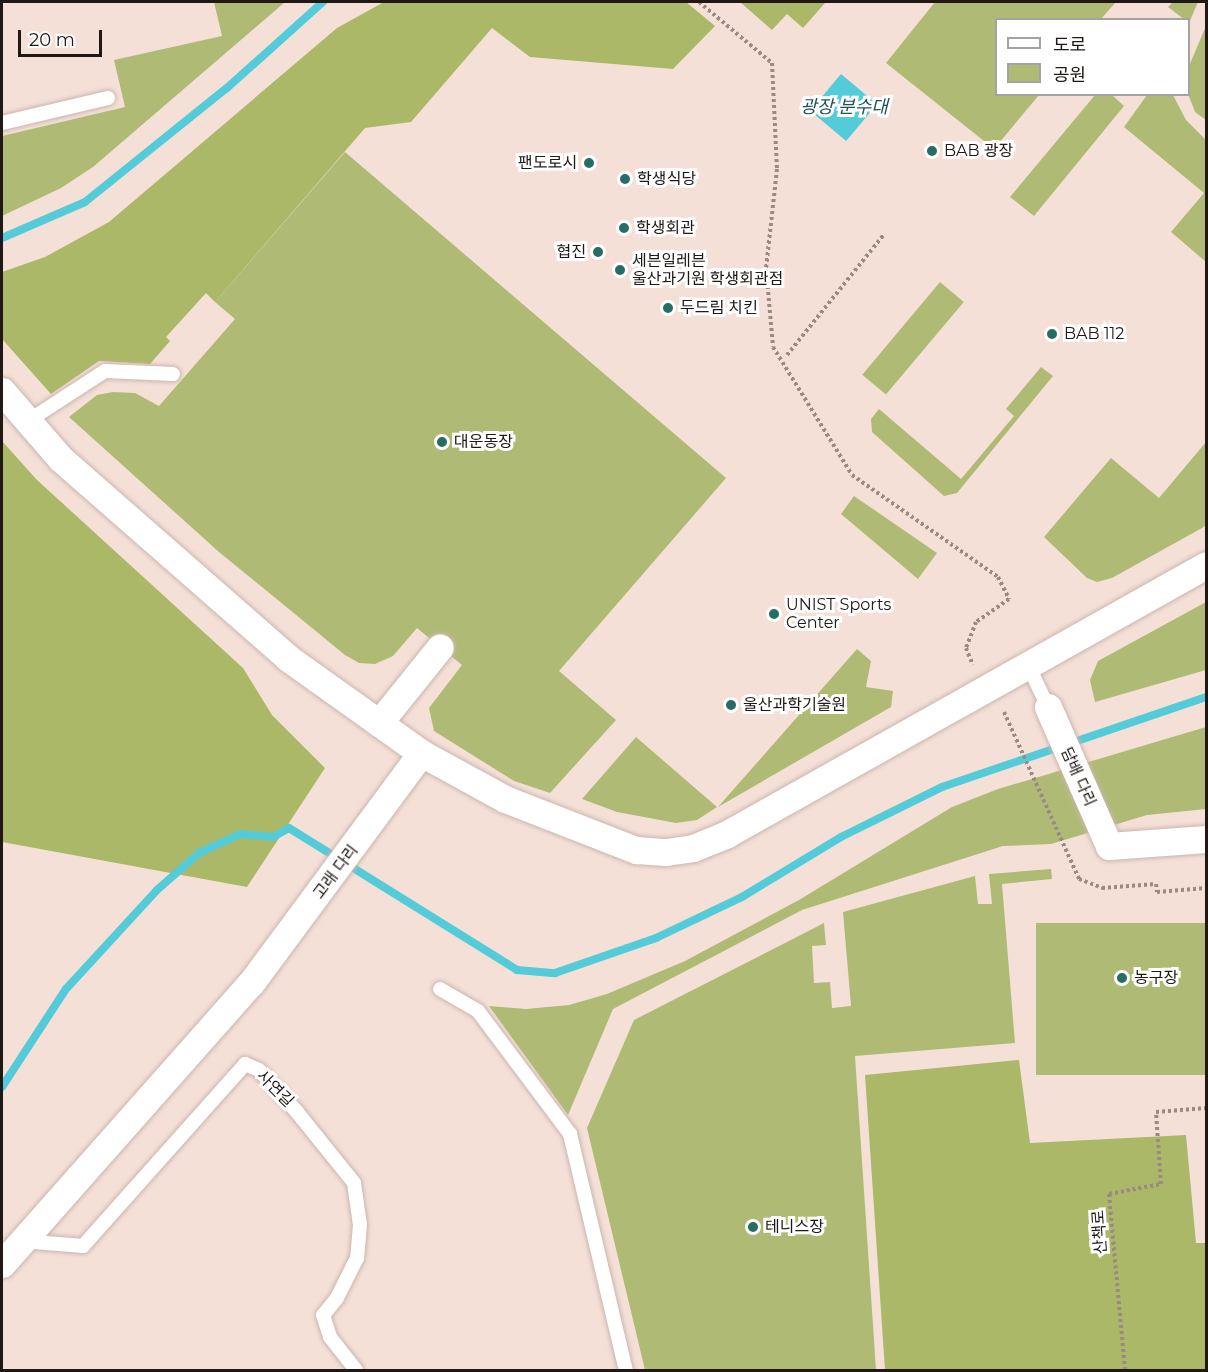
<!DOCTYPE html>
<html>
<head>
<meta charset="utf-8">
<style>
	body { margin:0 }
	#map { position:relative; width:1208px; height:1372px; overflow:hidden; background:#f5e0d7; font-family:Montserrat,"Noto Sans KR",sans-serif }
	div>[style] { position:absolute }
	.green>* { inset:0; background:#afbb75; transform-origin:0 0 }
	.forest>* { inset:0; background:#abb867 }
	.water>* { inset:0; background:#54cbd8; transform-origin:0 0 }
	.stream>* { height:8px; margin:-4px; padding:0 4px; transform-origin:4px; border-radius:4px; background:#54cbd8 }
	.path>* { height:4px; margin-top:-2px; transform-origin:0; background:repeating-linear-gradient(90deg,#998a83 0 3px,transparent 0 6px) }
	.roads { filter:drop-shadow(0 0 2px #cab6ad) drop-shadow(0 0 2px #cab6ad) }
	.lane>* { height:14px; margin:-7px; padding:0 7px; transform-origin:7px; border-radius:7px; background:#fff }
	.street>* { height:27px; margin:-13.5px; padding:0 13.5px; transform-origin:13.5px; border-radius:13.5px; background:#fff }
	.dots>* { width:16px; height:16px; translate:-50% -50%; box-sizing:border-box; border:3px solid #fff; border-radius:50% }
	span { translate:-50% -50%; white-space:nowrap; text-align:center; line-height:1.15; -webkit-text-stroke:6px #fff; paint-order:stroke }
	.poi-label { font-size:16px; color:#1f1815 }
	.left { translate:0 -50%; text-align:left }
	.right { translate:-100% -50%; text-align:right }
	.street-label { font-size:16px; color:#1f1815 }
	.water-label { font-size:18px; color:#1f5258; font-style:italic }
	.frame { position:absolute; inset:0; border:3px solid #1f1815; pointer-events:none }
	.legend { position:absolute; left:995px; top:18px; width:195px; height:78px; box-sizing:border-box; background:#fff; border:2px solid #a5a3a1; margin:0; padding:8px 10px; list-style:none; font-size:18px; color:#1f1815 }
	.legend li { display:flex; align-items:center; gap:12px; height:30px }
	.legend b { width:30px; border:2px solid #a5a3a1 }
	.scale { position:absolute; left:18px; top:30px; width:84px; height:27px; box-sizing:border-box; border:3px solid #1f1815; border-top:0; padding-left:8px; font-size:18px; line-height:21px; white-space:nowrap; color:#1f1815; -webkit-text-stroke:4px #fff; paint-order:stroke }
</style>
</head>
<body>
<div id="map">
	<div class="green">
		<i style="clip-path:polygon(214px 2px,285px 2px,93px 167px,61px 188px,2px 216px,2px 136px,125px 107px,114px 60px,222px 36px)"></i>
		<i style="clip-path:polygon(935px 2px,1116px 2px,1101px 19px,996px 20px,996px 94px,1039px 95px,994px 149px,886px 63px)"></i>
		<i style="clip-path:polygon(1173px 2px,1198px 2px,1189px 23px,1168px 7px)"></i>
		<i style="clip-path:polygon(1206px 26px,1206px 120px,1195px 112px,1188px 94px,1189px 66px)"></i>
		<i style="clip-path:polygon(1095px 95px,1112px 95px,1124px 106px,1034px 216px,1010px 197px)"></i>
		<i style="clip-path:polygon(1147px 95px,1173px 95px,1186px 120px,1206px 140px,1206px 262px,1171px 232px,1204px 193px,1124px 127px)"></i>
		<i style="clip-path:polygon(345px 152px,726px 478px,559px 671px,616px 720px,550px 793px,514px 781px,434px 731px,429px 708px,462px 665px,417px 628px,393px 656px,375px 664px,359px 663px,345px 655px,219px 552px,69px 417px,97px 395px,113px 392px,135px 393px,159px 406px,235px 319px,215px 302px)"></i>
		<i style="left:940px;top:282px;width:31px;height:121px;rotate:40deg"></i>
		<i style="clip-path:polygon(1041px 367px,1053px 376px,957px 493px,944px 496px,872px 432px,871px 419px,879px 409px,961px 479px,1014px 416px,1006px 409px)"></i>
		<i style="clip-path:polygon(1206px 442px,1206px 525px,1202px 528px,1112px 578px,1097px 582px,1087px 578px,1044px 537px,1111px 458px,1159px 498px)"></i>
		<i style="clip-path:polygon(854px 496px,937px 553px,918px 579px,841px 514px)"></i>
		<i style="clip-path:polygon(1206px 602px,1206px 670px,1095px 702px,1090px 680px,1098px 661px)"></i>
		<i style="clip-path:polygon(857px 649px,871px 661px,866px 687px,893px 691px,891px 707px,718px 807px)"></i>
		<i style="clip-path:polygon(1206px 727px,1206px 809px,1147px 815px,1051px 844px,1003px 846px,802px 910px,613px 1009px,568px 1115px,489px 1006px,526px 1009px,569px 1005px,607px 994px,685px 961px,799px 900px,952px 807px,998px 789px)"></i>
		<i style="clip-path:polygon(636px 737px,717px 807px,697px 820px,676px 823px,617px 812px,582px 799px)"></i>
		<i style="clip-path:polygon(1051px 869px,1052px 879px,1002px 884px,1015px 1043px,855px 1056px,876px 1370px,645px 1370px,587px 1128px,634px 1020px,824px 923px,826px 945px,812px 946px,814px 983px,830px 982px,832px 1008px,851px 1006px,843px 912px,975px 876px,978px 904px,992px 904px,989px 874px)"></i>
		<i style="left:1206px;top:923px;width:152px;height:170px;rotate:90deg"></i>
	</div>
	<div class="forest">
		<i style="clip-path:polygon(384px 2px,686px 2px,715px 26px,673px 69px,530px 57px,492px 28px,411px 122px,365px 128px,215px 302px,206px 293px,166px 337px,170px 341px,150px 364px,99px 361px,51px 394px,2px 339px,2px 272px,45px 257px,109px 222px,337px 28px)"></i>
		<i style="clip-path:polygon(740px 2px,823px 2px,825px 3px,803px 28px,787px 14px,772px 30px)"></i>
		<i style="clip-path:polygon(2px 441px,37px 480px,243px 668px,272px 715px,325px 768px,247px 887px,2px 842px)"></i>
		<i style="clip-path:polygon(1019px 1060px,1030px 1143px,1186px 1135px,1196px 1243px,1206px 1243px,1206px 1370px,885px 1370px,865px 1075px)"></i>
	</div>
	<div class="water">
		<i style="left:841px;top:74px;width:47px;height:48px;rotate:40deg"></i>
	</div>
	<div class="stream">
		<i style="left:2px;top:238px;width:90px;rotate:-23.4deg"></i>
		<i style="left:85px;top:202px;width:182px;rotate:-38.8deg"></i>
		<i style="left:227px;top:88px;width:129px;rotate:-41.9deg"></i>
		<i style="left:2px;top:1087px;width:117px;rotate:-56.9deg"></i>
		<i style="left:66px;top:989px;width:134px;rotate:-47.4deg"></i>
		<i style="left:157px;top:890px;width:56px;rotate:-41.4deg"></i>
		<i style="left:199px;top:853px;width:45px;rotate:-24.9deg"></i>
		<i style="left:240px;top:834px;width:33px;rotate:5deg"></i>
		<i style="left:273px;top:837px;width:18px;rotate:-29deg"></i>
		<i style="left:289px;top:828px;width:269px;rotate:31.9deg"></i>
		<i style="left:517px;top:970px;width:38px;rotate:5deg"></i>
		<i style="left:555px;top:973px;width:107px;rotate:-19.1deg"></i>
		<i style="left:656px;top:938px;width:95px;rotate:-25.5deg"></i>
		<i style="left:742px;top:897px;width:116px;rotate:-31.2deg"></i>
		<i style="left:841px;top:837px;width:113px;rotate:-26.3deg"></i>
		<i style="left:942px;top:787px;width:279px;rotate:-18.8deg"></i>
	</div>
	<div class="path">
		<i style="left:699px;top:2px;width:95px;rotate:39.9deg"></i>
		<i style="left:772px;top:63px;width:106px;rotate:87.3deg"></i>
		<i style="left:777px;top:169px;width:100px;rotate:96.3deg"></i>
		<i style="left:766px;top:268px;width:79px;rotate:84.9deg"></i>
		<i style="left:773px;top:347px;width:150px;rotate:58.3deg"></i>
		<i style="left:852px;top:475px;width:178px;rotate:34.9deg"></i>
		<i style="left:998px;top:577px;width:25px;rotate:63deg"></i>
		<i style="left:1009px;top:599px;width:40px;rotate:145.1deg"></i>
		<i style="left:976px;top:622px;width:28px;rotate:111deg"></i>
		<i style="left:966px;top:648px;width:18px;rotate:68deg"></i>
		<i style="left:787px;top:355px;width:156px;rotate:-51.2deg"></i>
		<i style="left:1004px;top:712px;width:183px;rotate:65.8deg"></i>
		<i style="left:1079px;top:879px;width:25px;rotate:21deg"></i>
		<i style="left:1102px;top:888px;width:54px;rotate:-4.2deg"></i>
		<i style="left:1156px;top:884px;width:8px;rotate:83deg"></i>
		<i style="left:1157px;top:892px;width:49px;rotate:-4.7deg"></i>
		<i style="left:1125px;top:1370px;width:177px;rotate:-95.2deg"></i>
		<i style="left:1109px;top:1194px;width:53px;rotate:-10.9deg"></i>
		<i style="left:1161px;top:1184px;width:72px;rotate:-94deg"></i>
		<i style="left:1156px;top:1112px;width:50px;rotate:-4.6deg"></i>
	</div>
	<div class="roads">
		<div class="lane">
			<i style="left:2px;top:123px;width:109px;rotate:-13.3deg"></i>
			<i style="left:28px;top:421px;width:92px;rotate:-33deg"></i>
			<i style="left:105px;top:371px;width:68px;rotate:2.5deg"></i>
			<i style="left:1029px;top:667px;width:44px;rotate:64.6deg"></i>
			<i style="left:440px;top:989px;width:44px;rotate:30.1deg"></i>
			<i style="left:478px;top:1011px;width:154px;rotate:53.2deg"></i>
			<i style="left:570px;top:1134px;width:243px;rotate:76.7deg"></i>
			<i style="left:22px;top:1241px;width:61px;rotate:4.7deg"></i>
			<i style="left:83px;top:1246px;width:244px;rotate:-48.3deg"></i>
			<i style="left:245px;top:1064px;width:15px;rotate:23deg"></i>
			<i style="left:259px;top:1070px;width:57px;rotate:47.9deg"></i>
			<i style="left:297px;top:1112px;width:91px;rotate:51.2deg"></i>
			<i style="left:354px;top:1183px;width:42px;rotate:81.9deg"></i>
			<i style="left:360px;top:1225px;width:33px;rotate:95deg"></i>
			<i style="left:357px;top:1258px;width:45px;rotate:116.6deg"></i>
			<i style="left:337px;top:1298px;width:22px;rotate:129deg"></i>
			<i style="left:323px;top:1315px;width:23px;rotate:72deg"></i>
			<i style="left:330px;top:1337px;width:42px;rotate:51.8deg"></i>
		</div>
		<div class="street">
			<i style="left:2px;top:391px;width:90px;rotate:49.1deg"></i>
			<i style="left:61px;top:459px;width:302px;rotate:41.2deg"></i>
			<i style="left:288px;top:658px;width:163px;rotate:35.5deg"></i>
			<i style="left:421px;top:753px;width:96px;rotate:28.7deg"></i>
			<i style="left:505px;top:799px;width:141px;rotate:21.3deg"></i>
			<i style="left:636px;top:850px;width:30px;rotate:4deg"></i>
			<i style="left:666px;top:852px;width:27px;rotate:-8deg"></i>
			<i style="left:693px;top:848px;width:37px;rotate:-22deg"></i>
			<i style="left:727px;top:834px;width:549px;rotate:-29.32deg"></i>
			<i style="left:1048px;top:707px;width:152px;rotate:66.3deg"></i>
			<i style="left:1109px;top:846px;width:97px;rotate:-4.1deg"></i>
			<i style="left:379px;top:723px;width:97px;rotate:-51.2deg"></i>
			<i style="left:2px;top:1264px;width:375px;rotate:-48.5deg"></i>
			<i style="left:251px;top:983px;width:286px;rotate:-53.5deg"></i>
		</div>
	</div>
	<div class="dots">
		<i style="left:932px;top:151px;background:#266d63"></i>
		<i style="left:589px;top:163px;background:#266d63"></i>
		<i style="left:625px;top:179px;background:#266d63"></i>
		<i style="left:624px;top:228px;background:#266d63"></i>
		<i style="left:598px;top:252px;background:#266d63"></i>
		<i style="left:620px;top:270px;background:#266d63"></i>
		<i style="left:668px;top:308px;background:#266d63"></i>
		<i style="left:1052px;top:334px;background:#266d63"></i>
		<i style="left:442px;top:442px;background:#266d63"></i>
		<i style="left:774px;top:614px;background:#266d63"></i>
		<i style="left:731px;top:705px;background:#266d63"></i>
		<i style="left:1122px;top:978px;background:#266d63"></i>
		<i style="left:753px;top:1227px;background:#266d63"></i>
	</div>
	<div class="poi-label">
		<span class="left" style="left:944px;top:151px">BAB 광장</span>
		<span class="right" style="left:577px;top:163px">팬도로시</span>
		<span class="left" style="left:637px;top:179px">학생식당</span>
		<span class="left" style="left:636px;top:228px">학생회관</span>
		<span class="right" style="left:586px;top:252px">협진</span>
		<span class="left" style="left:632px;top:270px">세븐일레븐<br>울산과기원 학생회관점</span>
		<span class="left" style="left:680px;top:308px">두드림 치킨</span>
		<span class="left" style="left:1064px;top:334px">BAB 112</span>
		<span class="left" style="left:454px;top:442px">대운동장</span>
		<span class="left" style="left:786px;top:614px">UNIST Sports<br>Center</span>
		<span class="left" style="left:743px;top:705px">울산과학기술원</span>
		<span class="left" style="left:1134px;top:978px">농구장</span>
		<span class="left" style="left:765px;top:1227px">테니스장</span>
	</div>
	<div class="street-label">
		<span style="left:1078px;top:777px;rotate:66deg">담배 다리</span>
		<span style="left:336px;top:872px;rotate:-53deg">고래 다리</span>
		<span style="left:275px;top:1089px;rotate:45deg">사연길</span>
		<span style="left:1100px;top:1232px;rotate:-94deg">산책로</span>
	</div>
	<div class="water-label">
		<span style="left:844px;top:107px">광장 분수대</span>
	</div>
	<div class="frame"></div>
	<ul class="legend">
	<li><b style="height:8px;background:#fff"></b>도로</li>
	<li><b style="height:16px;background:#afbb75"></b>공원</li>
	</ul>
	<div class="scale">20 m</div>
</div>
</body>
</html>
